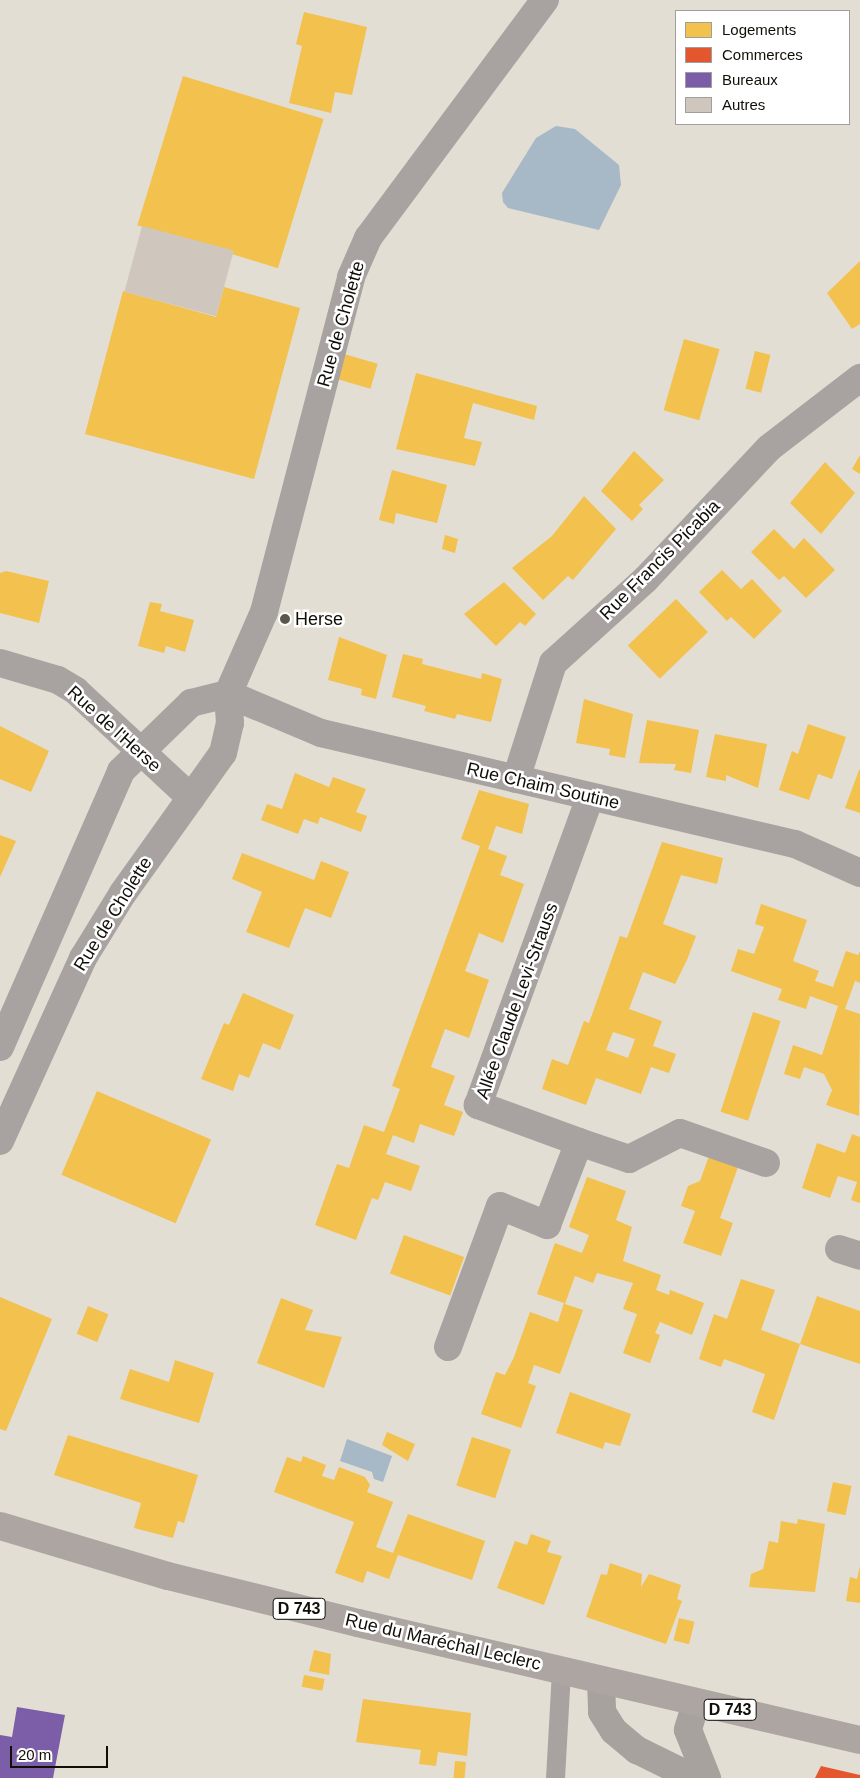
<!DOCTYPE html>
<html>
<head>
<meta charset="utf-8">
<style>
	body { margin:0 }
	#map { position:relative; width:860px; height:1778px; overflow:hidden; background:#e3ded3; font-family:Arial,sans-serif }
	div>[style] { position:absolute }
	.water>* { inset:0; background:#a7b8c6 }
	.homes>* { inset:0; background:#f2c14e; transform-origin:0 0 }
	.shops>* { inset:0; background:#e4572e }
	.offices>* { inset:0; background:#7b5ea7 }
	.building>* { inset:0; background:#cfc7be; transform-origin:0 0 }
	.service>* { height:19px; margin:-9.5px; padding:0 9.5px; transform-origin:9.5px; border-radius:9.5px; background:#a8a3a1 }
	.minor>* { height:28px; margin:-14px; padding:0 14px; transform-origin:14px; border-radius:14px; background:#a8a3a1 }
	.tertiary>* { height:28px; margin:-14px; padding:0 14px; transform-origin:14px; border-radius:14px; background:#a8a3a1 }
	.secondary>* { height:28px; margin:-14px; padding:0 14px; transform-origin:14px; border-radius:14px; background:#a8a29f }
	.primary>* { height:28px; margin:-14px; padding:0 14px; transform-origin:14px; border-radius:14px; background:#aca5a1 }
	.dots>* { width:14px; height:14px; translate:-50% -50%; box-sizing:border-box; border:2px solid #fff; border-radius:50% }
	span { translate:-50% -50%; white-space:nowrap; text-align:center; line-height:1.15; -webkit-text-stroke:5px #fff; paint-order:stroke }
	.shield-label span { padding:1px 4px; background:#fff; border:1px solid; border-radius:4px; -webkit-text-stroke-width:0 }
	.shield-label { font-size:16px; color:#110e07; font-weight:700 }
	.street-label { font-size:18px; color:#110e07 }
	.poi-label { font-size:18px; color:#110e07 }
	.left { translate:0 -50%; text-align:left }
	.legend { position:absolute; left:675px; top:10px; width:175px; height:115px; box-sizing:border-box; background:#fff; border:1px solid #a09f9c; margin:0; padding:6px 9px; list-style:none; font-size:15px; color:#110e07 }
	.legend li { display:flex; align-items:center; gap:10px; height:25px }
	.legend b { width:25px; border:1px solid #a09f9c }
	.scale { position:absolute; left:10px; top:1746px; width:98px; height:22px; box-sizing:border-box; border:2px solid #110e07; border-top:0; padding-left:6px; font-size:15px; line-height:18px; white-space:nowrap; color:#110e07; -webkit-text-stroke:4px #fff; paint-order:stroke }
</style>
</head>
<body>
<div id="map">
	<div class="water">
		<i style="clip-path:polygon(556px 126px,575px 129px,619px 165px,621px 185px,599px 230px,508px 208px,503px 202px,502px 193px,536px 138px)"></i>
		<i style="clip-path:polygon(347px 1439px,392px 1456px,383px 1482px,374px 1479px,372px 1472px,340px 1461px)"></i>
	</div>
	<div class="homes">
		<i style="clip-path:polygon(304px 12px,367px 27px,352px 95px,335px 92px,331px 113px,289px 103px,302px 46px,296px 44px)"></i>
		<i style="left:183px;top:76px;width:147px;height:156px;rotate:17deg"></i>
		<i style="clip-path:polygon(860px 261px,860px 324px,852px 329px,827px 293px)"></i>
		<i style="clip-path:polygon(224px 287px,300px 308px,254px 479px,85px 434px,123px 291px,216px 317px)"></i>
		<i style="left:684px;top:339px;width:37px;height:74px;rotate:16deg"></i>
		<i style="left:755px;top:351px;width:16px;height:39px;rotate:14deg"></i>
		<i style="left:344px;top:354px;width:35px;height:26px;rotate:16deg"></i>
		<i style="clip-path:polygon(416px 373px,537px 406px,534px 420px,473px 403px,464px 438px,482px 442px,475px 466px,396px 449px)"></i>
		<i style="clip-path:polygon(634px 451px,664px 480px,639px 505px,643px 509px,632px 521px,601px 491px)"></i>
		<i style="clip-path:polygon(860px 455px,860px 474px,852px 469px)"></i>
		<i style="clip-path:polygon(825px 462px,855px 493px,821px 534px,790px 503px)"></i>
		<i style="clip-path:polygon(392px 470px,447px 485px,437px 523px,396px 513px,394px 524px,379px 520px)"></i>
		<i style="clip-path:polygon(584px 496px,616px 529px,573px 580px,568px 576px,543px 600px,512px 568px,552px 536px)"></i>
		<i style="clip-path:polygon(774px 529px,794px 549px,804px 538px,835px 570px,806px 598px,784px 576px,779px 580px,751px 552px)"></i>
		<i style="clip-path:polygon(445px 535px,458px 539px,455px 553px,442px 549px)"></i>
		<i style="clip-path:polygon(722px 570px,741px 589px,752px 579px,782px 611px,754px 639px,731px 617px,727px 621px,699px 592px)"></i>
		<i style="clip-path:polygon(6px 571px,49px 581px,39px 623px,0 613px,0 573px)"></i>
		<i style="clip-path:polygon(504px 582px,536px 614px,525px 626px,520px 622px,496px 646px,464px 614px)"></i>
		<i style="left:676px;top:599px;width:46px;height:67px;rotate:46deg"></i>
		<i style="clip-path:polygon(150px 602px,162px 604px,160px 611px,194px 620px,185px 652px,166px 646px,164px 653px,138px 646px)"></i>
		<i style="clip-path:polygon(339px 637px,387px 655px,376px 699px,361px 695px,362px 689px,328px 680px)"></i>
		<i style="clip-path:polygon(403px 654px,423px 659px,422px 664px,481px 679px,482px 673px,502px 679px,491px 722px,457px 714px,455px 719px,440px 715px,424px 711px,426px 706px,392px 697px)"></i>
		<i style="clip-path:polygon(584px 699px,633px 714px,625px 758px,609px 755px,610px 749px,576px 743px)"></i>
		<i style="clip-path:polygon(647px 720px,699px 730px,691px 773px,674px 770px,676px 764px,639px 763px)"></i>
		<i style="clip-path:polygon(808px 724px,846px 737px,832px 779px,818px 774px,809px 800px,779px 790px,792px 751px,798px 754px)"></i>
		<i style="clip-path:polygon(0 726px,49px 751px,31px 792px,0 779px)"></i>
		<i style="clip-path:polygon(715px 734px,767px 744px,758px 788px,726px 775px,726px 781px,706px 777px)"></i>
		<i style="clip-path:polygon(859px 770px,860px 770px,860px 813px,845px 808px)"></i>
		<i style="clip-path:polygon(295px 773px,329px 787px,333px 777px,366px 789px,356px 812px,367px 816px,361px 832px,320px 817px,318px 824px,304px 819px,298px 834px,261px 820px,267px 804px,282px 809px)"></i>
		<i style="clip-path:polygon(479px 790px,529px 804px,522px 834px,496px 826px,488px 849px,507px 856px,500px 875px,524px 884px,503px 943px,479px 933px,465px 971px,489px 980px,469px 1038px,445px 1029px,431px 1067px,455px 1076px,444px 1105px,463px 1112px,454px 1136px,420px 1124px,414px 1143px,393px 1135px,386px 1154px,420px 1166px,411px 1191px,385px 1182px,378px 1200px,372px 1198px,356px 1240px,315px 1225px,337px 1164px,349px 1168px,364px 1125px,384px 1132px,400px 1089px,392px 1086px,480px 846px,461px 839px)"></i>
		<i style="clip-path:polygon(0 835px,16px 841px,0 877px)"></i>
		<i style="clip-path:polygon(evenodd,662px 842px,723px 858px,717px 884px,681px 875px,663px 924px,696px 936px,687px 960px,675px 984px,643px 972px,629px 1009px,662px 1021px,653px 1046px,676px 1054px,669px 1073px,651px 1067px,641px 1094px,596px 1078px,586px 1105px,542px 1089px,552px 1059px,568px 1065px,584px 1021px,589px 1023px,620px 936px,627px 938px,662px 842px,613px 1032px,635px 1039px,628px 1058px,606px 1050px,613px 1032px)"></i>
		<i style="clip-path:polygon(242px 853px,314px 880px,321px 861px,349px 872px,331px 918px,305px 908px,289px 948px,246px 932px,262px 892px,232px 879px)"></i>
		<i style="clip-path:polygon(761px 904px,807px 920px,793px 961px,819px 971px,815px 981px,833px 987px,846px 951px,858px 955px,860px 951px,860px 983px,855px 981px,845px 1009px,860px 1014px,859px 1116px,826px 1105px,832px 1090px,824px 1074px,804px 1067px,800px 1079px,784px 1074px,793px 1045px,822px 1055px,838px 1006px,810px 996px,806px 1009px,778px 1000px,782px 989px,731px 971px,738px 949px,754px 954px,764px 927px,755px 924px)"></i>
		<i style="clip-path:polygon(243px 993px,294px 1015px,280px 1050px,263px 1043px,249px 1078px,239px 1074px,233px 1091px,201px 1079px,224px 1023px,229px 1025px)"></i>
		<i style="left:753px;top:1012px;width:29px;height:105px;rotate:18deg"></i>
		<i style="left:97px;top:1091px;width:124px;height:91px;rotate:23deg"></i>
		<i style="clip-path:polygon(852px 1134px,860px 1137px,860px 1203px,851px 1200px,857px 1182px,838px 1176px,830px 1198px,802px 1188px,817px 1143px,845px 1153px)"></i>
		<i style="clip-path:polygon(709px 1156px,738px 1167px,720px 1218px,733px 1223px,721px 1256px,683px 1243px,695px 1211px,681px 1206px,688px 1186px,700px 1181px)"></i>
		<i style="clip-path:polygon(587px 1177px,626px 1191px,616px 1220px,632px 1227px,623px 1261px,661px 1275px,656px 1290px,669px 1295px,670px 1290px,704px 1303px,692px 1335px,660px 1322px,655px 1333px,660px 1335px,650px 1363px,623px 1353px,637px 1314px,623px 1309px,633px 1283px,597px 1273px,593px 1283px,575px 1276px,565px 1304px,583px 1310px,560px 1374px,534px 1365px,528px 1383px,536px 1386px,521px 1428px,481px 1414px,496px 1372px,505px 1375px,514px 1357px,530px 1312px,558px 1322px,564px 1303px,537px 1294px,555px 1243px,582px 1253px,589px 1235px,569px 1227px)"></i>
		<i style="left:404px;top:1235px;width:64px;height:41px;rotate:20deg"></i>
		<i style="clip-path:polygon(741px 1279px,775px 1290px,761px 1330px,800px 1344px,817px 1296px,860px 1311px,860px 1364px,800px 1344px,774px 1420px,752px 1412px,765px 1374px,724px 1359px,721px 1367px,699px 1359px,714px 1314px,727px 1319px)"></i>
		<i style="clip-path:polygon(0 1297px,52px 1319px,6px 1431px,0 1429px)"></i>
		<i style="clip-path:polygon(281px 1298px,313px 1310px,305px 1330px,342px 1337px,324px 1388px,257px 1363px)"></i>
		<i style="left:88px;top:1306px;width:22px;height:30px;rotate:22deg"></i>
		<i style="clip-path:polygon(175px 1360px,214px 1373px,199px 1423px,120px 1399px,130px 1369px,169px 1382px)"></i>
		<i style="clip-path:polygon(570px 1392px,631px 1414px,620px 1446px,605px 1442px,603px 1449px,556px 1433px)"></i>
		<i style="clip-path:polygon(387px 1432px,415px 1444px,408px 1461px,382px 1445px)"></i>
		<i style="clip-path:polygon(68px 1435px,198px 1475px,184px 1523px,178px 1521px,173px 1538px,134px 1528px,141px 1503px,54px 1475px)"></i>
		<i style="left:472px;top:1437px;width:41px;height:51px;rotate:18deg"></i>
		<i style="clip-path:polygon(303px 1456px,326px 1465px,322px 1476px,334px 1480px,339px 1467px,365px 1477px,370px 1485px,367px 1492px,393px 1502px,376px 1547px,393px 1553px,408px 1514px,485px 1541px,472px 1580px,398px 1555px,389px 1579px,367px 1571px,363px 1583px,335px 1573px,354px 1522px,274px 1492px,287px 1457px,301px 1462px)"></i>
		<i style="left:833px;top:1482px;width:19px;height:30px;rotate:12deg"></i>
		<i style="clip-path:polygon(798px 1519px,825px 1524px,815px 1592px,749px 1587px,751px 1574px,763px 1569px,769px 1541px,778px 1543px,781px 1521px,797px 1524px)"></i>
		<i style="clip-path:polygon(531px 1534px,551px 1541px,547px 1552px,562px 1556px,544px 1605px,497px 1588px,515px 1541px,527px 1545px)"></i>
		<i style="clip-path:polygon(610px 1563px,642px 1574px,641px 1587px,649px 1574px,681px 1585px,677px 1599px,682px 1601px,666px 1644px,586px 1617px,601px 1574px,607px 1575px)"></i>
		<i style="clip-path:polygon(860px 1566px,860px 1603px,846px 1601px,850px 1577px,857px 1579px)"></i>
		<i style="left:679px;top:1618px;width:16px;height:23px;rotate:14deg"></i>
		<i style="clip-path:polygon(314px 1650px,331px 1654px,329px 1675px,309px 1671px)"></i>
		<i style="left:304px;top:1675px;width:21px;height:12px;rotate:11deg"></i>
		<i style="clip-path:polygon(363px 1699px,471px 1713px,467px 1756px,438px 1752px,436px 1766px,419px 1764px,421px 1750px,356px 1742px)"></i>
		<i style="left:455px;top:1761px;width:11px;height:17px;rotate:5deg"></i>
	</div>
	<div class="shops">
		<i style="clip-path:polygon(821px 1766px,860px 1775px,860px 1778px,815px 1778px)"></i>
	</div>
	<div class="offices">
		<i style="clip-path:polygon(17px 1707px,65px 1715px,53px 1778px,0 1778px,0 1735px,12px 1737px)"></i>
	</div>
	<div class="building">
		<i style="left:142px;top:226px;width:95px;height:68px;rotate:15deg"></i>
	</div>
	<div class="service">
		<i style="left:555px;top:1778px;width:108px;rotate:-86.8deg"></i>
	</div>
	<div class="minor">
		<i style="left:0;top:663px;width:60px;rotate:16.3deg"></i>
		<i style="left:58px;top:680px;width:21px;rotate:31deg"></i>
		<i style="left:76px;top:691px;width:157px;rotate:42.9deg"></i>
		<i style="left:228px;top:694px;width:101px;rotate:22.8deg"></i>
		<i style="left:321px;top:733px;width:487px;rotate:13.2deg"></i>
		<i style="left:795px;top:844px;width:71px;rotate:24deg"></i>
		<i style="left:516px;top:779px;width:122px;rotate:-72.3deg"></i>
		<i style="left:553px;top:663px;width:124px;rotate:-42.1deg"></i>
		<i style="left:645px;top:580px;width:181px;rotate:-46.8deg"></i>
		<i style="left:769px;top:448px;width:115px;rotate:-37.6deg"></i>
		<i style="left:579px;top:1142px;width:53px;rotate:18.8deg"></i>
		<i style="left:629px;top:1159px;width:57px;rotate:-27deg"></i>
		<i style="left:680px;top:1133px;width:91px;rotate:19.2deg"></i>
		<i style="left:839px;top:1249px;width:22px;rotate:18deg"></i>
		<i style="left:448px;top:1347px;width:150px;rotate:-69.8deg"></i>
		<i style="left:500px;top:1206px;width:51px;rotate:22deg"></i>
		<i style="left:547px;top:1225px;width:89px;rotate:-68.9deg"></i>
		<i style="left:579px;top:1142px;width:108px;rotate:-159.9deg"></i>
		<i style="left:478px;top:1105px;width:328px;rotate:-70deg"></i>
	</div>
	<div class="tertiary">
		<i style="left:0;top:1047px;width:301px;rotate:-66.3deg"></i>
		<i style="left:121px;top:771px;width:98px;rotate:-44.2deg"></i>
		<i style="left:191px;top:703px;width:38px;rotate:-14deg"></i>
		<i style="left:0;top:1141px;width:201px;rotate:-65.6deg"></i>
		<i style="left:83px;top:958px;width:76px;rotate:-58.4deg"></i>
		<i style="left:123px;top:893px;width:172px;rotate:-54.5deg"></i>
		<i style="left:223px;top:753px;width:31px;rotate:-77deg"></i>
		<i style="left:230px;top:723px;width:29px;rotate:-94deg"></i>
		<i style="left:228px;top:694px;width:90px;rotate:-66.3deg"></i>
		<i style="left:264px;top:612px;width:346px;rotate:-75.4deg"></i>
		<i style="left:351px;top:277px;width:43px;rotate:-66.4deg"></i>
		<i style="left:368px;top:238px;width:297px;rotate:-53.4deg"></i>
	</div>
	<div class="secondary">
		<i style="left:601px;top:1680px;width:32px;rotate:88deg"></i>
		<i style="left:602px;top:1712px;width:22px;rotate:58deg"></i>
		<i style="left:614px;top:1731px;width:30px;rotate:40deg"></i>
		<i style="left:637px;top:1750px;width:64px;rotate:26.2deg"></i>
		<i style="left:696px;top:1703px;width:28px;rotate:107deg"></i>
		<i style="left:688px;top:1730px;width:52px;rotate:68.4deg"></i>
	</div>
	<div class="primary">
		<i style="left:0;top:1526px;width:175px;rotate:16.6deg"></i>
		<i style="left:168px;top:1576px;width:196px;rotate:13.9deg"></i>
		<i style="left:358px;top:1623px;width:515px;rotate:13.12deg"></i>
	</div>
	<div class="dots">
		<i style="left:285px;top:619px;background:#5a574e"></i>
	</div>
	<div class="shield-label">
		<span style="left:299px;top:1609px">D 743</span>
		<span style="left:730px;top:1710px">D 743</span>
	</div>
	<div class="street-label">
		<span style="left:341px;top:324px;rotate:-74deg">Rue de Cholette</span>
		<span style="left:660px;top:560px;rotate:-45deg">Rue Francis Picabia</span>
		<span style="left:114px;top:729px;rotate:42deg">Rue de l'Herse</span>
		<span style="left:543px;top:786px;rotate:13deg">Rue Chaim Soutine</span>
		<span style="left:113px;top:914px;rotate:-58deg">Rue de Cholette</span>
		<span style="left:517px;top:1001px;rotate:-70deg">Allée Claude Levi-Strauss</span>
		<span style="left:443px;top:1642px;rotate:13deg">Rue du Maréchal Leclerc</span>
	</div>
	<div class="poi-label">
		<span class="left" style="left:295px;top:619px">Herse</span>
	</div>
	<ul class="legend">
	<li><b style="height:14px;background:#f2c14e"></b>Logements</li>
	<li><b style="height:14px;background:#e4572e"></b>Commerces</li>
	<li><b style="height:14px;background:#7b5ea7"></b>Bureaux</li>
	<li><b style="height:14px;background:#cfc7be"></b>Autres</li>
	</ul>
	<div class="scale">20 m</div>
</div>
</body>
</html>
